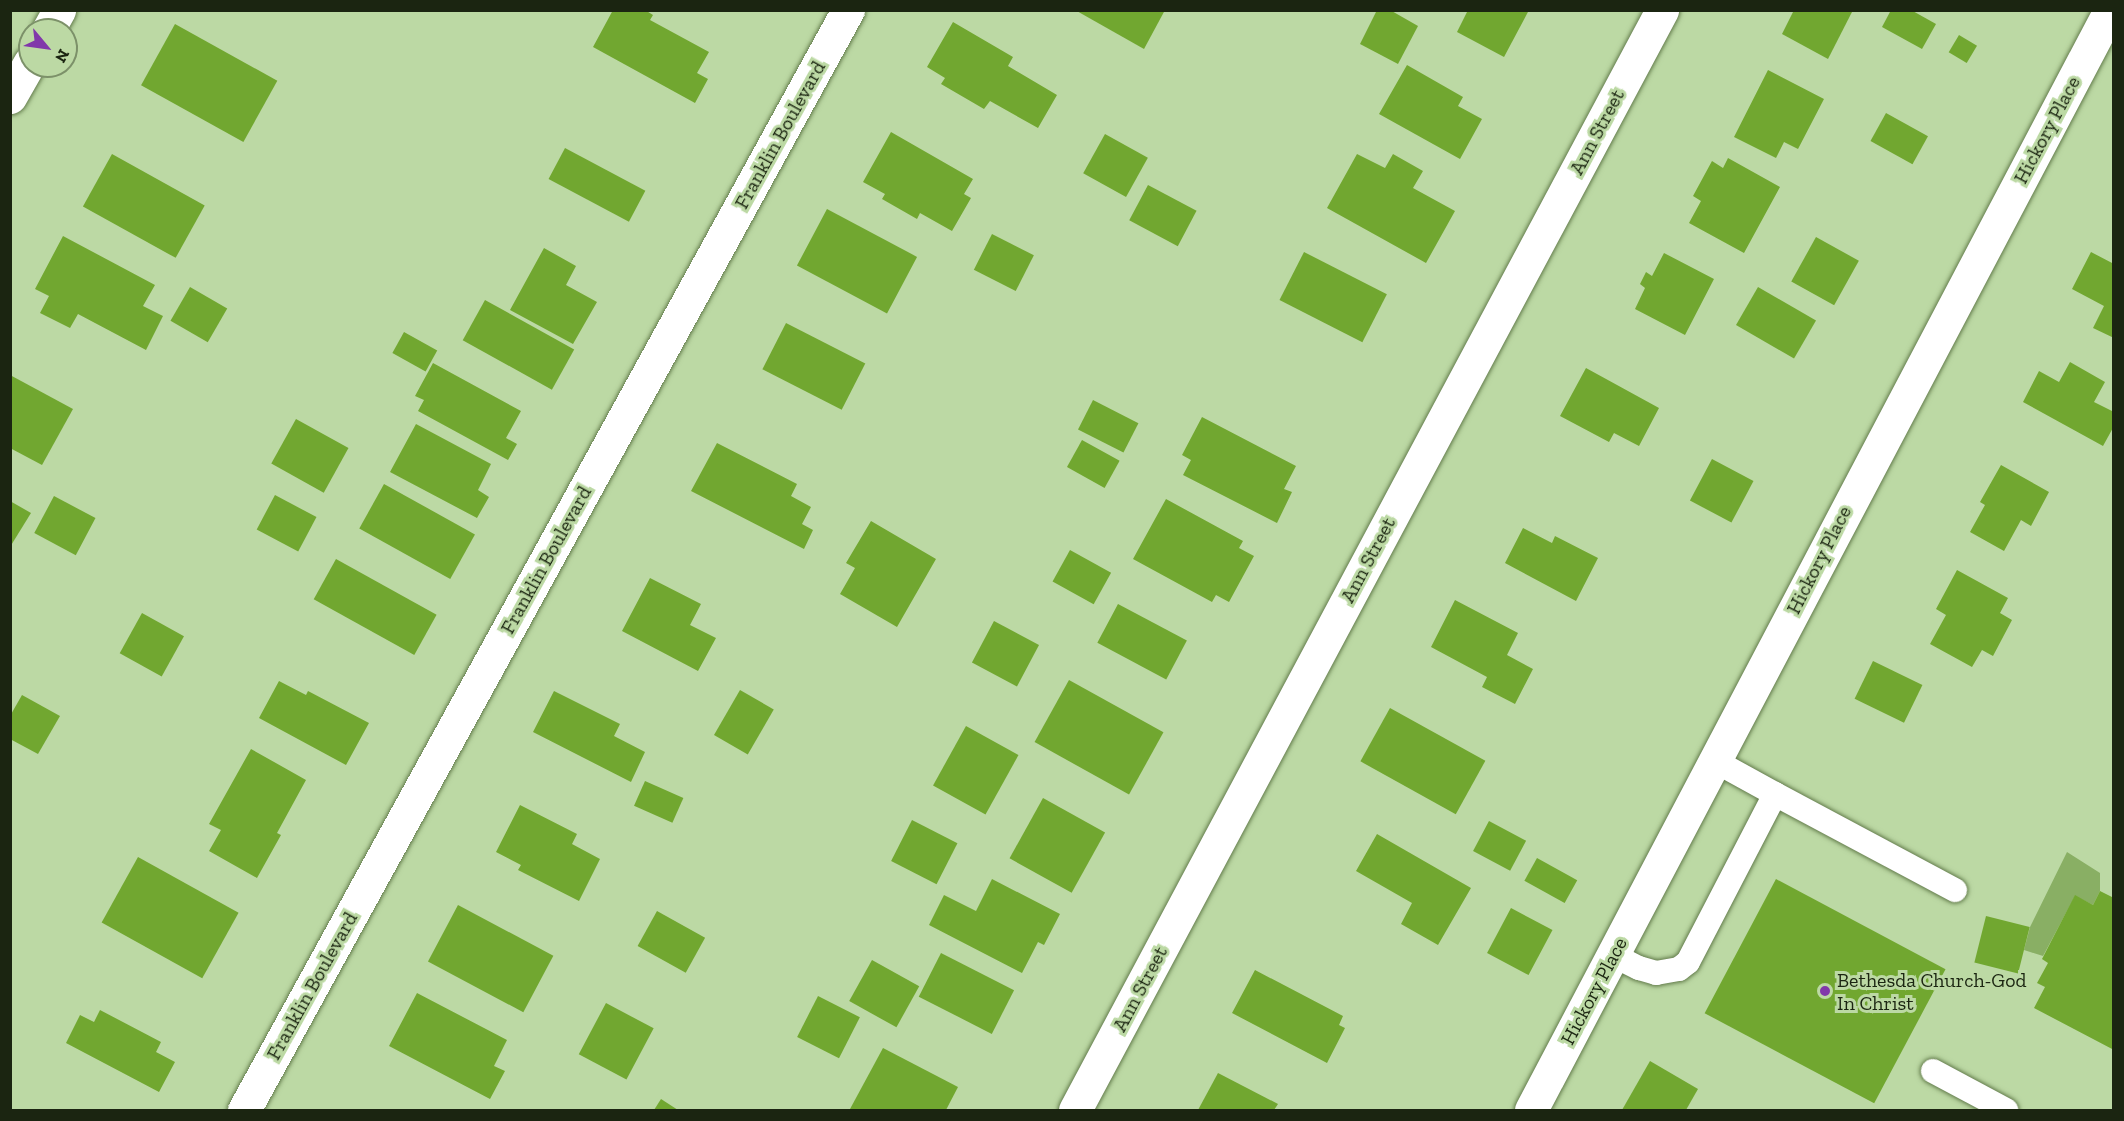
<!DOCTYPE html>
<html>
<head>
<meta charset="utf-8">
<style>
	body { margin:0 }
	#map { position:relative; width:2124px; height:1121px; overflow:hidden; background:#bcd9a4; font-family:"Zilla Slab",serif }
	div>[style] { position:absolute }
	.green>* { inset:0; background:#89af64 }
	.building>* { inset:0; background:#71a730; transform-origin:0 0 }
	.roads { filter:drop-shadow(0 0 2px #637c4c) drop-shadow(0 0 2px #637c4c) }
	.lane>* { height:24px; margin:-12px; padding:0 12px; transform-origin:12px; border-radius:12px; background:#fff }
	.street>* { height:33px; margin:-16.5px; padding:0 16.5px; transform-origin:16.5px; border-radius:16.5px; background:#fff }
	.dots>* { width:16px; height:16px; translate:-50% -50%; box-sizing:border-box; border:3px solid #bcd9a4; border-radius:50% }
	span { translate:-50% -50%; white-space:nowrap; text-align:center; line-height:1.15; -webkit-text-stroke:6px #bcd9a4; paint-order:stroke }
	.street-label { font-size:20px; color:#1b2511 }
	.poi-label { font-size:20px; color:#1b2511 }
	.left { translate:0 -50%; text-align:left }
	.frame { position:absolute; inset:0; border:12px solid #1b2511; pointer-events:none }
	.north { position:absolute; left:18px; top:18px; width:60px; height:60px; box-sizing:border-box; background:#bcd9a4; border:2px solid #7c9169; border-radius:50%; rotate:119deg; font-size:16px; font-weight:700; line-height:24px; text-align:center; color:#1b2511 }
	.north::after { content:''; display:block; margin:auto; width:21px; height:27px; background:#8138aa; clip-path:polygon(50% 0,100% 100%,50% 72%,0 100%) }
</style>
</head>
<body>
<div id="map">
	<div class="green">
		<i style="clip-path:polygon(2067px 852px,2100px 873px,2100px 891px,2093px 905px,2075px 896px,2043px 956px,2024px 950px,2030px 927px)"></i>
	</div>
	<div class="building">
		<i style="clip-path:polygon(613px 10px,645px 10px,653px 15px,650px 20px,709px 52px,697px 73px,708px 79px,695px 103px,593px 47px)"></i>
		<i style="clip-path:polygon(1075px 10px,1165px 10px,1144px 49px)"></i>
		<i style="clip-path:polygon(1377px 10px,1390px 10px,1418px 26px,1398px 64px,1360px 44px)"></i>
		<i style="clip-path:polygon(1468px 10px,1529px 10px,1504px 57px,1457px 32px)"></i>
		<i style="clip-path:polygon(1794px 10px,1853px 10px,1828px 59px,1782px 34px)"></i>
		<i style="clip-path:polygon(1891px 10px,1911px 10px,1936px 24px,1922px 49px,1882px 27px)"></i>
		<i style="clip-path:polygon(953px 22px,1013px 57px,1008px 66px,1057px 95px,1038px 128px,990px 101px,984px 109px,941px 84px,945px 78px,927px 67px)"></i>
		<i style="left:175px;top:24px;width:117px;height:70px;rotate:29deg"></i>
		<i style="left:1959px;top:35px;width:21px;height:20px;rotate:31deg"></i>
		<i style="clip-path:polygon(1407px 65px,1463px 97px,1458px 106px,1482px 119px,1460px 159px,1379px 114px)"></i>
		<i style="clip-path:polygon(1768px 70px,1824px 99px,1798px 149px,1784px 142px,1776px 158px,1734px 137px)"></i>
		<i style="left:1886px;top:113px;width:48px;height:32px;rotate:29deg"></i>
		<i style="clip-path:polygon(891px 132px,973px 179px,964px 194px,971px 198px,952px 231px,920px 213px,917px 219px,882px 199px,885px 194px,863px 182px)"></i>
		<i style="left:1105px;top:134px;width:49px;height:45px;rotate:29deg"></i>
		<i style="left:565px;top:148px;width:91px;height:35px;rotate:28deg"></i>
		<i style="left:112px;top:154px;width:106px;height:60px;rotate:29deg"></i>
		<i style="clip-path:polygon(1357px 154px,1385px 168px,1393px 154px,1423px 171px,1413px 188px,1455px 211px,1426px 263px,1327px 208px)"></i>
		<i style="clip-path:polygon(1728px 158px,1780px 187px,1744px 253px,1689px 223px,1701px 201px,1693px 196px,1712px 161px,1723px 168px)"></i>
		<i style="left:1148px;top:185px;width:55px;height:40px;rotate:28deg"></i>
		<i style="left:827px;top:209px;width:102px;height:64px;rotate:28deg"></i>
		<i style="left:992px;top:234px;width:47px;height:40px;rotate:27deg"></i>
		<i style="clip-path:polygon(63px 236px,155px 285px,143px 306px,163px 316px,146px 350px,78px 314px,70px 328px,40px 313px,49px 296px,35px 289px)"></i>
		<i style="left:1816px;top:237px;width:49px;height:51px;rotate:29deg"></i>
		<i style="clip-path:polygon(544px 248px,576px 266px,566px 285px,597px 302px,573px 344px,510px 310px)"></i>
		<i style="left:1304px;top:252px;width:93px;height:54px;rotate:27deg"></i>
		<i style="clip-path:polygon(2091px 252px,2114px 264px,2114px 338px,2093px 328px,2104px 306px,2072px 289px)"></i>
		<i style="clip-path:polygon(1664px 253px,1714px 279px,1685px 335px,1635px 309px,1645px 288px,1640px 284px,1646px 272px,1652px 276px)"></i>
		<i style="left:190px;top:287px;width:43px;height:39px;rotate:30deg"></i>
		<i style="left:1758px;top:287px;width:67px;height:44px;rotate:30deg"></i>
		<i style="left:485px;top:300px;width:102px;height:46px;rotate:29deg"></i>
		<i style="left:786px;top:323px;width:89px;height:52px;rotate:27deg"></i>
		<i style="left:404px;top:332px;width:38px;height:24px;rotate:29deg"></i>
		<i style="clip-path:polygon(2070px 362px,2105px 382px,2094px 402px,2114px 412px,2114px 426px,2103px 446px,2023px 402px,2039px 371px,2059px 382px)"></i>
		<i style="clip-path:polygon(433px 363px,521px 411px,506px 438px,517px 444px,508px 460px,418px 411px,424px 400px,415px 396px)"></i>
		<i style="clip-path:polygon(1586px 368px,1659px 408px,1639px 446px,1614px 433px,1609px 442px,1560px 416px)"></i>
		<i style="clip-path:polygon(10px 375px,73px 409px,42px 465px,10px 448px)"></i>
		<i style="left:1093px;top:400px;width:51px;height:33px;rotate:27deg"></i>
		<i style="clip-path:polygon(1202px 417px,1296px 466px,1284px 489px,1292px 492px,1277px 523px,1183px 475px,1191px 460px,1182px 455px)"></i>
		<i style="left:296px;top:419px;width:60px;height:51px;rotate:29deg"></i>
		<i style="clip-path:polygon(416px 424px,491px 464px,478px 490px,489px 497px,477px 518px,390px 472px)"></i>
		<i style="left:1082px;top:440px;width:43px;height:31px;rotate:29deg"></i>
		<i style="clip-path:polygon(717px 443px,797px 484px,791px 496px,811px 507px,802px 524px,813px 530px,804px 549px,691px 491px)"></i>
		<i style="left:1712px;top:459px;width:47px;height:47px;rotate:28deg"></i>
		<i style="clip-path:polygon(2001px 465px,2049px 492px,2031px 526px,2021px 520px,2004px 551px,1970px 532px,1985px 505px,1980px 502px)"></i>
		<i style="left:384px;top:484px;width:104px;height:51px;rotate:29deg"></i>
		<i style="left:275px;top:495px;width:47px;height:39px;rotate:28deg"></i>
		<i style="left:54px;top:496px;width:47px;height:42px;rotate:28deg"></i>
		<i style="clip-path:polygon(1166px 499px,1243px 541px,1239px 548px,1254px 556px,1229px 602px,1216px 595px,1212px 602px,1133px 559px)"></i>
		<i style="clip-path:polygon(10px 501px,31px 513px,10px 547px)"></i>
		<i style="clip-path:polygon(871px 521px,936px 559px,897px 627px,840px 594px,855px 568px,846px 563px)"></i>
		<i style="clip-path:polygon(1523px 528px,1552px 543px,1555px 536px,1598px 558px,1576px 601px,1505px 563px)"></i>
		<i style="left:1070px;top:550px;width:47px;height:36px;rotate:29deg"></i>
		<i style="left:336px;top:559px;width:115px;height:46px;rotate:29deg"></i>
		<i style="clip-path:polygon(1957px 570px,2008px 598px,2000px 613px,2012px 620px,1993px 656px,1982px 650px,1972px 667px,1930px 644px,1946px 615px,1936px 609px)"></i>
		<i style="clip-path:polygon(650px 578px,701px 604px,690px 625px,716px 638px,698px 671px,622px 631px)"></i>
		<i style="clip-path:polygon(1455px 600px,1518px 633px,1507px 655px,1533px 669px,1515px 704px,1482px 687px,1487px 677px,1431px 647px)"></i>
		<i style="left:1118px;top:604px;width:78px;height:44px;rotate:28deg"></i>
		<i style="left:142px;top:613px;width:48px;height:46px;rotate:29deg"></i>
		<i style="left:994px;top:621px;width:51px;height:47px;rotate:28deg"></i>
		<i style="left:1873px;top:661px;width:55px;height:42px;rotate:26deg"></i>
		<i style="left:1069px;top:680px;width:108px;height:71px;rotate:29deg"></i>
		<i style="clip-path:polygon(279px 681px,306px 695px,308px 691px,369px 723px,346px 765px,259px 718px)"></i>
		<i style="left:740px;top:690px;width:39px;height:52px;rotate:30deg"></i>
		<i style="clip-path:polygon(554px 691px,620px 724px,614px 736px,645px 752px,631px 782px,533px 732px)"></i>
		<i style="clip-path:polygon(22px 695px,60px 716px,38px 754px,10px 739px,10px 716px)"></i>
		<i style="left:1390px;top:708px;width:109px;height:61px;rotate:29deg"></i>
		<i style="left:966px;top:726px;width:60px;height:68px;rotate:29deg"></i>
		<i style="clip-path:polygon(251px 749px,306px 780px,277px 833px,281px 835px,257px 878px,209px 851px,221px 830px,209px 824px)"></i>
		<i style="left:645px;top:781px;width:42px;height:27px;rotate:24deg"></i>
		<i style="left:1043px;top:798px;width:71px;height:69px;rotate:29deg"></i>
		<i style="clip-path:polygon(520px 805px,577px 834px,572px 844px,600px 859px,579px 901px,518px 870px,521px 865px,496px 852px)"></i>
		<i style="left:912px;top:820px;width:51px;height:46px;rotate:27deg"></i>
		<i style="left:1489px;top:821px;width:42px;height:34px;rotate:28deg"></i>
		<i style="clip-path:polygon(1377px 834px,1471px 888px,1438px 945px,1401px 924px,1412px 903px,1356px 871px)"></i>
		<i style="left:138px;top:857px;width:115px;height:75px;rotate:29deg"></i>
		<i style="left:1537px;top:858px;width:46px;height:26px;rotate:29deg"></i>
		<i style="clip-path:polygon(992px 879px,1060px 914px,1044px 945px,1038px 942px,1022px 973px,929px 925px,944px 895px,976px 911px)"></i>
		<i style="left:1776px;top:879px;width:192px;height:152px;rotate:28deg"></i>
		<i style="clip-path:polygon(2100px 891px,2114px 898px,2114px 1050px,2034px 1008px,2045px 987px,2037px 983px,2048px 963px,2042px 959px,2075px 895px,2093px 905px)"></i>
		<i style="left:458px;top:905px;width:108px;height:64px;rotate:28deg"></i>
		<i style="left:1511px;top:908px;width:47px;height:51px;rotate:28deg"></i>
		<i style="left:657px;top:911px;width:55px;height:40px;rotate:29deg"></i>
		<i style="left:1986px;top:916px;width:45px;height:48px;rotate:14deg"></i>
		<i style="left:941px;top:953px;width:82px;height:49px;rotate:27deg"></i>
		<i style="left:872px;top:960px;width:54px;height:47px;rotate:29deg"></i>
		<i style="clip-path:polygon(1255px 970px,1343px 1016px,1339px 1025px,1345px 1028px,1327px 1063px,1232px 1013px)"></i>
		<i style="clip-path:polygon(417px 993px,507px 1040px,494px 1066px,505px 1071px,490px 1099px,389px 1046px)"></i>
		<i style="left:818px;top:996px;width:47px;height:46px;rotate:27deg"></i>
		<i style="left:606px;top:1003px;width:54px;height:58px;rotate:28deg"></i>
		<i style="clip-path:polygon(100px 1010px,161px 1042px,156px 1052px,175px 1062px,159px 1092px,66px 1043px,80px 1015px,94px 1022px)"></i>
		<i style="clip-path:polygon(883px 1048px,958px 1087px,946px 1110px,850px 1109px)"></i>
		<i style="clip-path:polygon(1650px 1061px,1698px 1089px,1686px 1110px,1622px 1110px)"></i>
		<i style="clip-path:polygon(1218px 1073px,1278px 1104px,1274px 1110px,1198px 1110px)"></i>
		<i style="clip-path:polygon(661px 1099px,678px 1110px,654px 1110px)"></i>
	</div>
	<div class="roads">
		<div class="lane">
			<i style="left:1775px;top:794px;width:204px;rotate:28.1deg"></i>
			<i style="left:1613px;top:955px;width:29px;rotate:27deg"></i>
			<i style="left:1639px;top:968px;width:18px;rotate:16deg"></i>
			<i style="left:1656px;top:973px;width:23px;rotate:-10deg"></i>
			<i style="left:1679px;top:969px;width:11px;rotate:-38deg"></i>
			<i style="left:1688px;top:962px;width:189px;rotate:-62.6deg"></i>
			<i style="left:1775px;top:794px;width:68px;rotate:-151.2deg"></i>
			<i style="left:1933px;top:1071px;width:83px;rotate:28.1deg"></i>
		</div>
		<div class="street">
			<i style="left:48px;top:30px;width:23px;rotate:-61deg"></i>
			<i style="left:10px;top:97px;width:40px;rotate:-60.3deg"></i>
			<i style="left:244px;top:1110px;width:1255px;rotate:-61.23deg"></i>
			<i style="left:1075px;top:1110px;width:1247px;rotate:-61.91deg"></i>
			<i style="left:1531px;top:1110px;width:1243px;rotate:-62.24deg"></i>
		</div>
	</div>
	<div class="dots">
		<i style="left:1825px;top:991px;background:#8138aa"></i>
	</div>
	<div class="street-label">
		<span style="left:2047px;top:130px;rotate:-62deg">Hickory Place</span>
		<span style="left:1597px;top:132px;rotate:-62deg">Ann Street</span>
		<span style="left:780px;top:135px;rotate:-61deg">Franklin Boulevard</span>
		<span style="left:546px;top:560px;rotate:-61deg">Franklin Boulevard</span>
		<span style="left:1368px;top:560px;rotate:-62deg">Ann Street</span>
		<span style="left:1819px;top:560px;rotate:-63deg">Hickory Place</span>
		<span style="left:312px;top:986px;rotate:-61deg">Franklin Boulevard</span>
		<span style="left:1140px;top:989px;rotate:-62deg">Ann Street</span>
		<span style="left:1594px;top:991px;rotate:-62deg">Hickory Place</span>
	</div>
	<div class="poi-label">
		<span class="left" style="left:1837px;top:992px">Bethesda Church-God<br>In Christ</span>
	</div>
	<div class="frame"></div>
	<div class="north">N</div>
</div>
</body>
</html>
